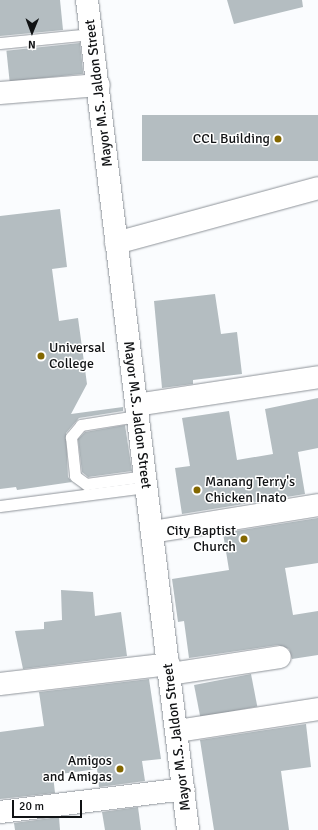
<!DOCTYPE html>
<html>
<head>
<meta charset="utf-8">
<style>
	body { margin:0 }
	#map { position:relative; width:318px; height:830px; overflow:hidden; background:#fafcfe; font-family:Signika,sans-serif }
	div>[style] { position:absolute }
	.building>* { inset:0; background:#b4bdc1; transform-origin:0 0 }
	.roads { filter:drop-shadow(0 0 1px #8e9399) drop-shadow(0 0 1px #8e9399) }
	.lane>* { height:11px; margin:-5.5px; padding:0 5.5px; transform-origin:5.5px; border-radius:5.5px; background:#fff }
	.street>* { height:22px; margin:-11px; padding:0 11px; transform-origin:11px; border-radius:11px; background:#fff }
	.secondary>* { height:22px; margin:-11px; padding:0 11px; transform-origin:11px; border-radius:11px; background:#fff }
	.dots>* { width:11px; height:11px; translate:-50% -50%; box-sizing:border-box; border:2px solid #fff; border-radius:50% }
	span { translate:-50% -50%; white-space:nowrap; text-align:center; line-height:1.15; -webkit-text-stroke:3px #fff; paint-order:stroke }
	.street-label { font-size:14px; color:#101214 }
	.poi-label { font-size:14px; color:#101214 }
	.right { translate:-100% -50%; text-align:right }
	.left { translate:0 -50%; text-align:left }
	.north { position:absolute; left:12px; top:12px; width:40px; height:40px; -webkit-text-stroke:3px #fff; paint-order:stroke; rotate:181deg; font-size:11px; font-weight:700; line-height:16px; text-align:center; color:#101214 }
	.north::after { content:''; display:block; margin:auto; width:14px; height:18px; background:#101214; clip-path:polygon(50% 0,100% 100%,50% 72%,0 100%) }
	.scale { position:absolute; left:12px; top:800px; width:70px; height:18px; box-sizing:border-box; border:2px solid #101214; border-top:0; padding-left:5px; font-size:12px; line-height:14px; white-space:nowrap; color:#101214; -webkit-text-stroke:3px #fff; paint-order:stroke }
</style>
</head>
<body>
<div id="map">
	<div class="building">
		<i style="clip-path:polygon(0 0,60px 0,63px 30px,0 36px)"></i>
		<i style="clip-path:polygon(227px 0,302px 0,303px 7px,234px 24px)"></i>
		<i style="left:80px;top:43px;width:31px;height:74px;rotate:84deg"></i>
		<i style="left:318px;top:115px;width:46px;height:176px;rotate:90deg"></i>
		<i style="clip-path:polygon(60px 209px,67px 267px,52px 269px,59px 321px,78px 318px,87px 384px,71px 414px,123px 407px,123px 411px,79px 418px,66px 433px,68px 477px,72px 482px,17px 490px,16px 487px,0 489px,0 216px)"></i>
		<i style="clip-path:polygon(215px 294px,221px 334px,237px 332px,242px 374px,193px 380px,193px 384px,162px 388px,154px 301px)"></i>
		<i style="clip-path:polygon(318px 398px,318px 448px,298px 452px,305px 494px,182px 514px,175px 468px,190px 466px,182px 418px,229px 411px,237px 460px,273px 454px,265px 409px)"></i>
		<i style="clip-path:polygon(125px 425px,132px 471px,88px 477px,82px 472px,78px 439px,85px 432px)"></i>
		<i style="clip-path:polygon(318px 518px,318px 563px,285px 568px,293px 615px,318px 611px,318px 655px,292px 659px,289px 649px,278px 645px,189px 658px,184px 621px,178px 622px,172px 579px,229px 570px,223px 533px)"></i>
		<i style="clip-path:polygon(61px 590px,93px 592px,95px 616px,121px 612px,127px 656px,23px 669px,15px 631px,44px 629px,44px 622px,62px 620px)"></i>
		<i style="left:251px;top:674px;width:33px;height:58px;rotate:79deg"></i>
		<i style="clip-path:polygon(149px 679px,161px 759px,142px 761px,145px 781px,99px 787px,97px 769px,53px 775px,55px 793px,0 799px,0 732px,44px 726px,39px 692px)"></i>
		<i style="clip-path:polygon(306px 724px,311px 767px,281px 771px,289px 830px,214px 830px,200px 740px)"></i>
		<i style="clip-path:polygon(138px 807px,141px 830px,105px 830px,102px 812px)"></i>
		<i style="clip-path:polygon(59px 817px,60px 830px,15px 830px,14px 823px)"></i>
	</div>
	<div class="roads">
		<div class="lane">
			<i style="left:0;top:43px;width:92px;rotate:-5.6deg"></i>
			<i style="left:137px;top:416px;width:57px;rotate:170.9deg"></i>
			<i style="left:81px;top:425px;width:16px;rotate:130deg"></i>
			<i style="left:71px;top:437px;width:39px;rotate:84deg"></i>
			<i style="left:75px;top:476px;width:14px;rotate:36deg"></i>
			<i style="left:86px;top:484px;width:60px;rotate:-7.7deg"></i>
			<i style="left:0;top:506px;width:147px;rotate:-7.4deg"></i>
		</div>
		<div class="street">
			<i style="left:0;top:93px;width:99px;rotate:-4.6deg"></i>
			<i style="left:116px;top:243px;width:209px;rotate:-15.2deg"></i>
			<i style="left:136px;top:405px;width:184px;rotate:-8.7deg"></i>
			<i style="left:152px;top:532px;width:168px;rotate:-9.2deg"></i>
			<i style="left:170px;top:674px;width:111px;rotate:-8.8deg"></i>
			<i style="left:0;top:684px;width:170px;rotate:-6.7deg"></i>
			<i style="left:178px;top:731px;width:142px;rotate:-8.9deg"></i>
			<i style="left:0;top:812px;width:185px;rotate:-7.1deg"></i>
		</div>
		<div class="secondary">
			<i style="left:87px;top:0;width:836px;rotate:83.06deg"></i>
		</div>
	</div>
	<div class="dots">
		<i style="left:278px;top:139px;background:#836700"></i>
		<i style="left:41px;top:356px;background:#836700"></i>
		<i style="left:197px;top:490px;background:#836700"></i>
		<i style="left:244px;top:539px;background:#836700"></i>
		<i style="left:120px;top:769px;background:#836700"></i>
	</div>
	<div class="street-label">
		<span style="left:99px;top:93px;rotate:-97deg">Mayor M.S. Jaldon Street</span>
		<span style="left:137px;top:415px;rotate:83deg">Mayor M.S. Jaldon Street</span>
		<span style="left:177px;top:737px;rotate:-97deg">Mayor M.S. Jaldon Street</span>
	</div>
	<div class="poi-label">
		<span class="right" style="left:270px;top:139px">CCL Building</span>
		<span class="left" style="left:49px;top:356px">Universal<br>College</span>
		<span class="left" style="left:205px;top:490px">Manang Terry's<br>Chicken Inato</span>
		<span class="right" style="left:236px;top:539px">City Baptist<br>Church</span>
		<span class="right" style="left:112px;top:769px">Amigos<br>and Amigas</span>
	</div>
	<div class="north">N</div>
	<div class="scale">20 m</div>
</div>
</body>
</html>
